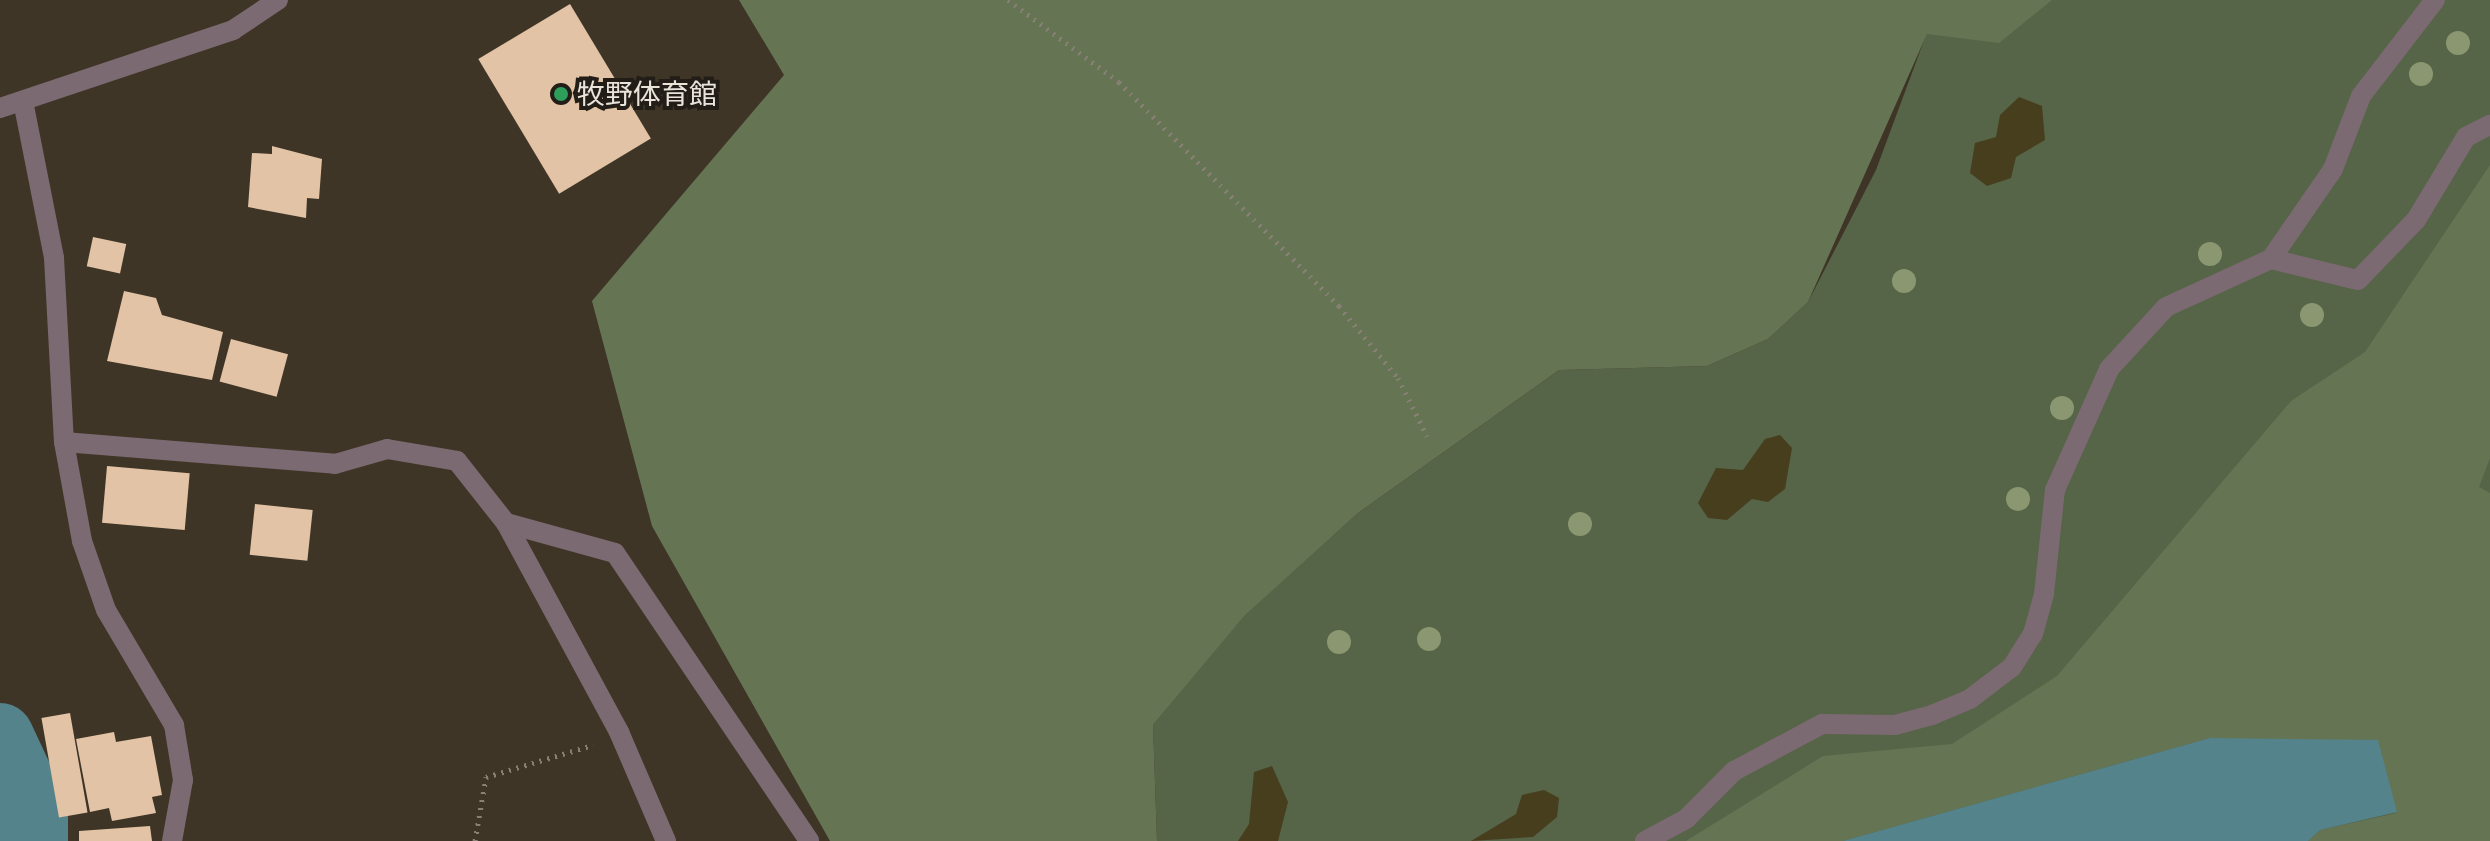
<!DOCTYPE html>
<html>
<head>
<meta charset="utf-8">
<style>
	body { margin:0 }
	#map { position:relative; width:2490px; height:841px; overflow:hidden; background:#3f3526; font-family:"Space Grotesk","Noto Sans JP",sans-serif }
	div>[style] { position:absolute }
	.green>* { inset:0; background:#566448 }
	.forest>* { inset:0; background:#657554 }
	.sand>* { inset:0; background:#473e1e }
	.water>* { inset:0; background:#54838c }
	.river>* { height:68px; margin:-34px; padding:0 34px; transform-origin:34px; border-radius:34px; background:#54838c }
	.building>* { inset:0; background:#e2c3a6; transform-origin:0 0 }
	.path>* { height:5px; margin-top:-2.5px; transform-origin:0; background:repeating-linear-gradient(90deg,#888074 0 2px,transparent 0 8px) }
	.service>* { height:20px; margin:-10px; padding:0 10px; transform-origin:10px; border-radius:10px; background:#7b6a71 }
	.minor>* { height:20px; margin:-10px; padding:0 10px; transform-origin:10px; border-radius:10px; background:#7b6a71 }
	.trees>* { width:24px; height:24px; margin:-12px; border-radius:50%; background:#8b9770 }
	.dots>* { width:22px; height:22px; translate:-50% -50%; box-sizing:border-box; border:4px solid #221d17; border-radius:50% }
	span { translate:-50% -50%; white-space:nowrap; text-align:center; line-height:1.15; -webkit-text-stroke:8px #221d17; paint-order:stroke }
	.poi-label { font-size:28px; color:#e9e3da }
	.left { translate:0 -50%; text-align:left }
</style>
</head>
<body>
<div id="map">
	<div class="green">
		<i style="clip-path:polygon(1939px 0,2490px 0,2490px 841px,1157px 841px,1153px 725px,1243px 616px,1358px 513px,1559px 370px,1707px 366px,1768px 339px,1808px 302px,1876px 170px)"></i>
	</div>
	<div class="forest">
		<i style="clip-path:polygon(739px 0,2052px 0,1999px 43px,1927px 34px,1808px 302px,1768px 339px,1707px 366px,1559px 370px,1358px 513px,1244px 616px,1153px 725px,1157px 841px,830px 841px,652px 526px,592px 301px,784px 75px)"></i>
		<i style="clip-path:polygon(2490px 165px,2490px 458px,2479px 487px,2490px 493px,2490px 841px,2308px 841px,2320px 830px,2397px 813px,2210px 738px,1843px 841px,1686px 841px,1823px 756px,1952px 744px,2057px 676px,2291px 401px,2365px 352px)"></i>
	</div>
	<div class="sand">
		<i style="clip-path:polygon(2019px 97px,2042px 106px,2045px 140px,2016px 157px,2011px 178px,1987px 186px,1970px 173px,1975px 143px,1996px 137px,2000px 115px)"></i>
		<i style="clip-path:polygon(1780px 435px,1792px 448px,1785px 489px,1768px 502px,1752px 499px,1727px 520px,1708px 518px,1698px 503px,1716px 468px,1743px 470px,1765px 439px)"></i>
		<i style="clip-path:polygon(1272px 766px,1288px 802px,1278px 841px,1238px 841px,1249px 824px,1254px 772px)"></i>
		<i style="clip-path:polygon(1544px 790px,1559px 798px,1557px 817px,1533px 837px,1471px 841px,1516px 814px,1522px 795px)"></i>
	</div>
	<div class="water">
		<i style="clip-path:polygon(2210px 738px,2378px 740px,2397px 812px,2320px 830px,2308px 841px,1843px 841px)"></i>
	</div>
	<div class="river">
		<i style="left:0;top:737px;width:81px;rotate:65deg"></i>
		<i style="left:34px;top:810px;width:31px;rotate:90deg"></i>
	</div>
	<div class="building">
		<i style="left:570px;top:4px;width:157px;height:107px;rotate:59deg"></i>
		<i style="clip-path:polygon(272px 146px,322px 159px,319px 199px,307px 198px,306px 218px,248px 207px,252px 153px,272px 154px)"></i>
		<i style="left:93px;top:237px;width:34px;height:30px;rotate:12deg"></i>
		<i style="clip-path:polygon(124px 291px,156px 298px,162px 315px,223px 332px,212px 380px,107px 361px)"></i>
		<i style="left:231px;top:339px;width:59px;height:44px;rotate:15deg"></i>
		<i style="left:107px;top:466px;width:83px;height:57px;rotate:5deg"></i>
		<i style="left:255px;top:504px;width:58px;height:51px;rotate:6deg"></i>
		<i style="left:70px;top:713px;width:101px;height:29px;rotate:80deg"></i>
		<i style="clip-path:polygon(114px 732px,116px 742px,151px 736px,162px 795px,152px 797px,156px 813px,112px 821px,109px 808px,90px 812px,76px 739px)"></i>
		<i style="clip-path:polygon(150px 826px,152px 841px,79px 841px,79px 831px)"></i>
	</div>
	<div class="path">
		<i style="left:1008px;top:0;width:138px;rotate:36.5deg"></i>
		<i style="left:1119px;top:82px;width:314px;rotate:45.5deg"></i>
		<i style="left:1339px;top:306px;width:93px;rotate:50.7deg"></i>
		<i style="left:1398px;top:378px;width:65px;rotate:63.4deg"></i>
		<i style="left:475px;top:841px;width:65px;rotate:-80.2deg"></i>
		<i style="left:486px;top:777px;width:112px;rotate:-16.7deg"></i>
	</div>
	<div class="service">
		<i style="left:2271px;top:259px;width:109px;rotate:-55.4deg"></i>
		<i style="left:2333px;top:169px;width:78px;rotate:-69deg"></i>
		<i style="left:2361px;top:96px;width:121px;rotate:-52.4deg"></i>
		<i style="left:1645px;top:841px;width:47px;rotate:-28.2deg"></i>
		<i style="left:1686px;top:819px;width:68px;rotate:-45deg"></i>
		<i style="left:1734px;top:771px;width:100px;rotate:-28.1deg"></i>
		<i style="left:1822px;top:724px;width:73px;rotate:0.8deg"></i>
		<i style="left:1895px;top:725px;width:38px;rotate:-15deg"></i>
		<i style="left:1932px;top:715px;width:41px;rotate:-22.8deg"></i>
		<i style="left:1970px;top:699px;width:53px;rotate:-37.3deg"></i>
		<i style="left:2012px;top:667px;width:39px;rotate:-58deg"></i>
		<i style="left:2033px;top:634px;width:41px;rotate:-74.6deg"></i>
		<i style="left:2044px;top:594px;width:105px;rotate:-84deg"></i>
		<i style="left:2055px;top:490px;width:133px;rotate:-65.9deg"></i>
		<i style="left:2109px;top:369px;width:84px;rotate:-47.4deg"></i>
		<i style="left:2166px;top:307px;width:115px;rotate:-24.6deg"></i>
		<i style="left:2271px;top:259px;width:89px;rotate:13.6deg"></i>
		<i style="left:2358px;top:280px;width:83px;rotate:-46deg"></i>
		<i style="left:2416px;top:220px;width:97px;rotate:-58.9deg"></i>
		<i style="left:2466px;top:137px;width:27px;rotate:-27deg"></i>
	</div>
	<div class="minor">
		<i style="left:23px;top:101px;width:160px;rotate:78.8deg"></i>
		<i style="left:54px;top:258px;width:184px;rotate:86.9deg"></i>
		<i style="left:64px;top:442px;width:101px;rotate:79.7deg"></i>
		<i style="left:82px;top:541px;width:73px;rotate:70.8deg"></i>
		<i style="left:106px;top:610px;width:134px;rotate:59.4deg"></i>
		<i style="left:174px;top:725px;width:56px;rotate:80.7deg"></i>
		<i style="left:183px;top:780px;width:62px;rotate:100.2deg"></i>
		<i style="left:0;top:108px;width:246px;rotate:-18.5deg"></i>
		<i style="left:233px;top:30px;width:54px;rotate:-33.7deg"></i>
		<i style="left:64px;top:442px;width:272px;rotate:4.6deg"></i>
		<i style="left:335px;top:464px;width:54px;rotate:-16.1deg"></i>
		<i style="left:387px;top:449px;width:71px;rotate:9.7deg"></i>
		<i style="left:457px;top:461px;width:79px;rotate:51.7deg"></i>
		<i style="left:506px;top:523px;width:238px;rotate:61.6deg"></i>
		<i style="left:619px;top:732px;width:119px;rotate:66.7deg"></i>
		<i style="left:506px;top:523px;width:113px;rotate:15.4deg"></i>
		<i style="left:615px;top:553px;width:347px;rotate:56deg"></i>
	</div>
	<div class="trees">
		<i style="left:2458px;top:43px"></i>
		<i style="left:2421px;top:74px"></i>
		<i style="left:2210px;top:254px"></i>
		<i style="left:1904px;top:281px"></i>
		<i style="left:2312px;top:315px"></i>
		<i style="left:2062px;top:408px"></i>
		<i style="left:2018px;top:499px"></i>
		<i style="left:1580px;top:524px"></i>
		<i style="left:1429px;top:639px"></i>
		<i style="left:1339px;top:642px"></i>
	</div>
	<div class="dots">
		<i style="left:561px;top:94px;background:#2e9e5b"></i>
	</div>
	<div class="poi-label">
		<span class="left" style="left:577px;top:94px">牧野体育館</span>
	</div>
</div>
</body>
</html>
